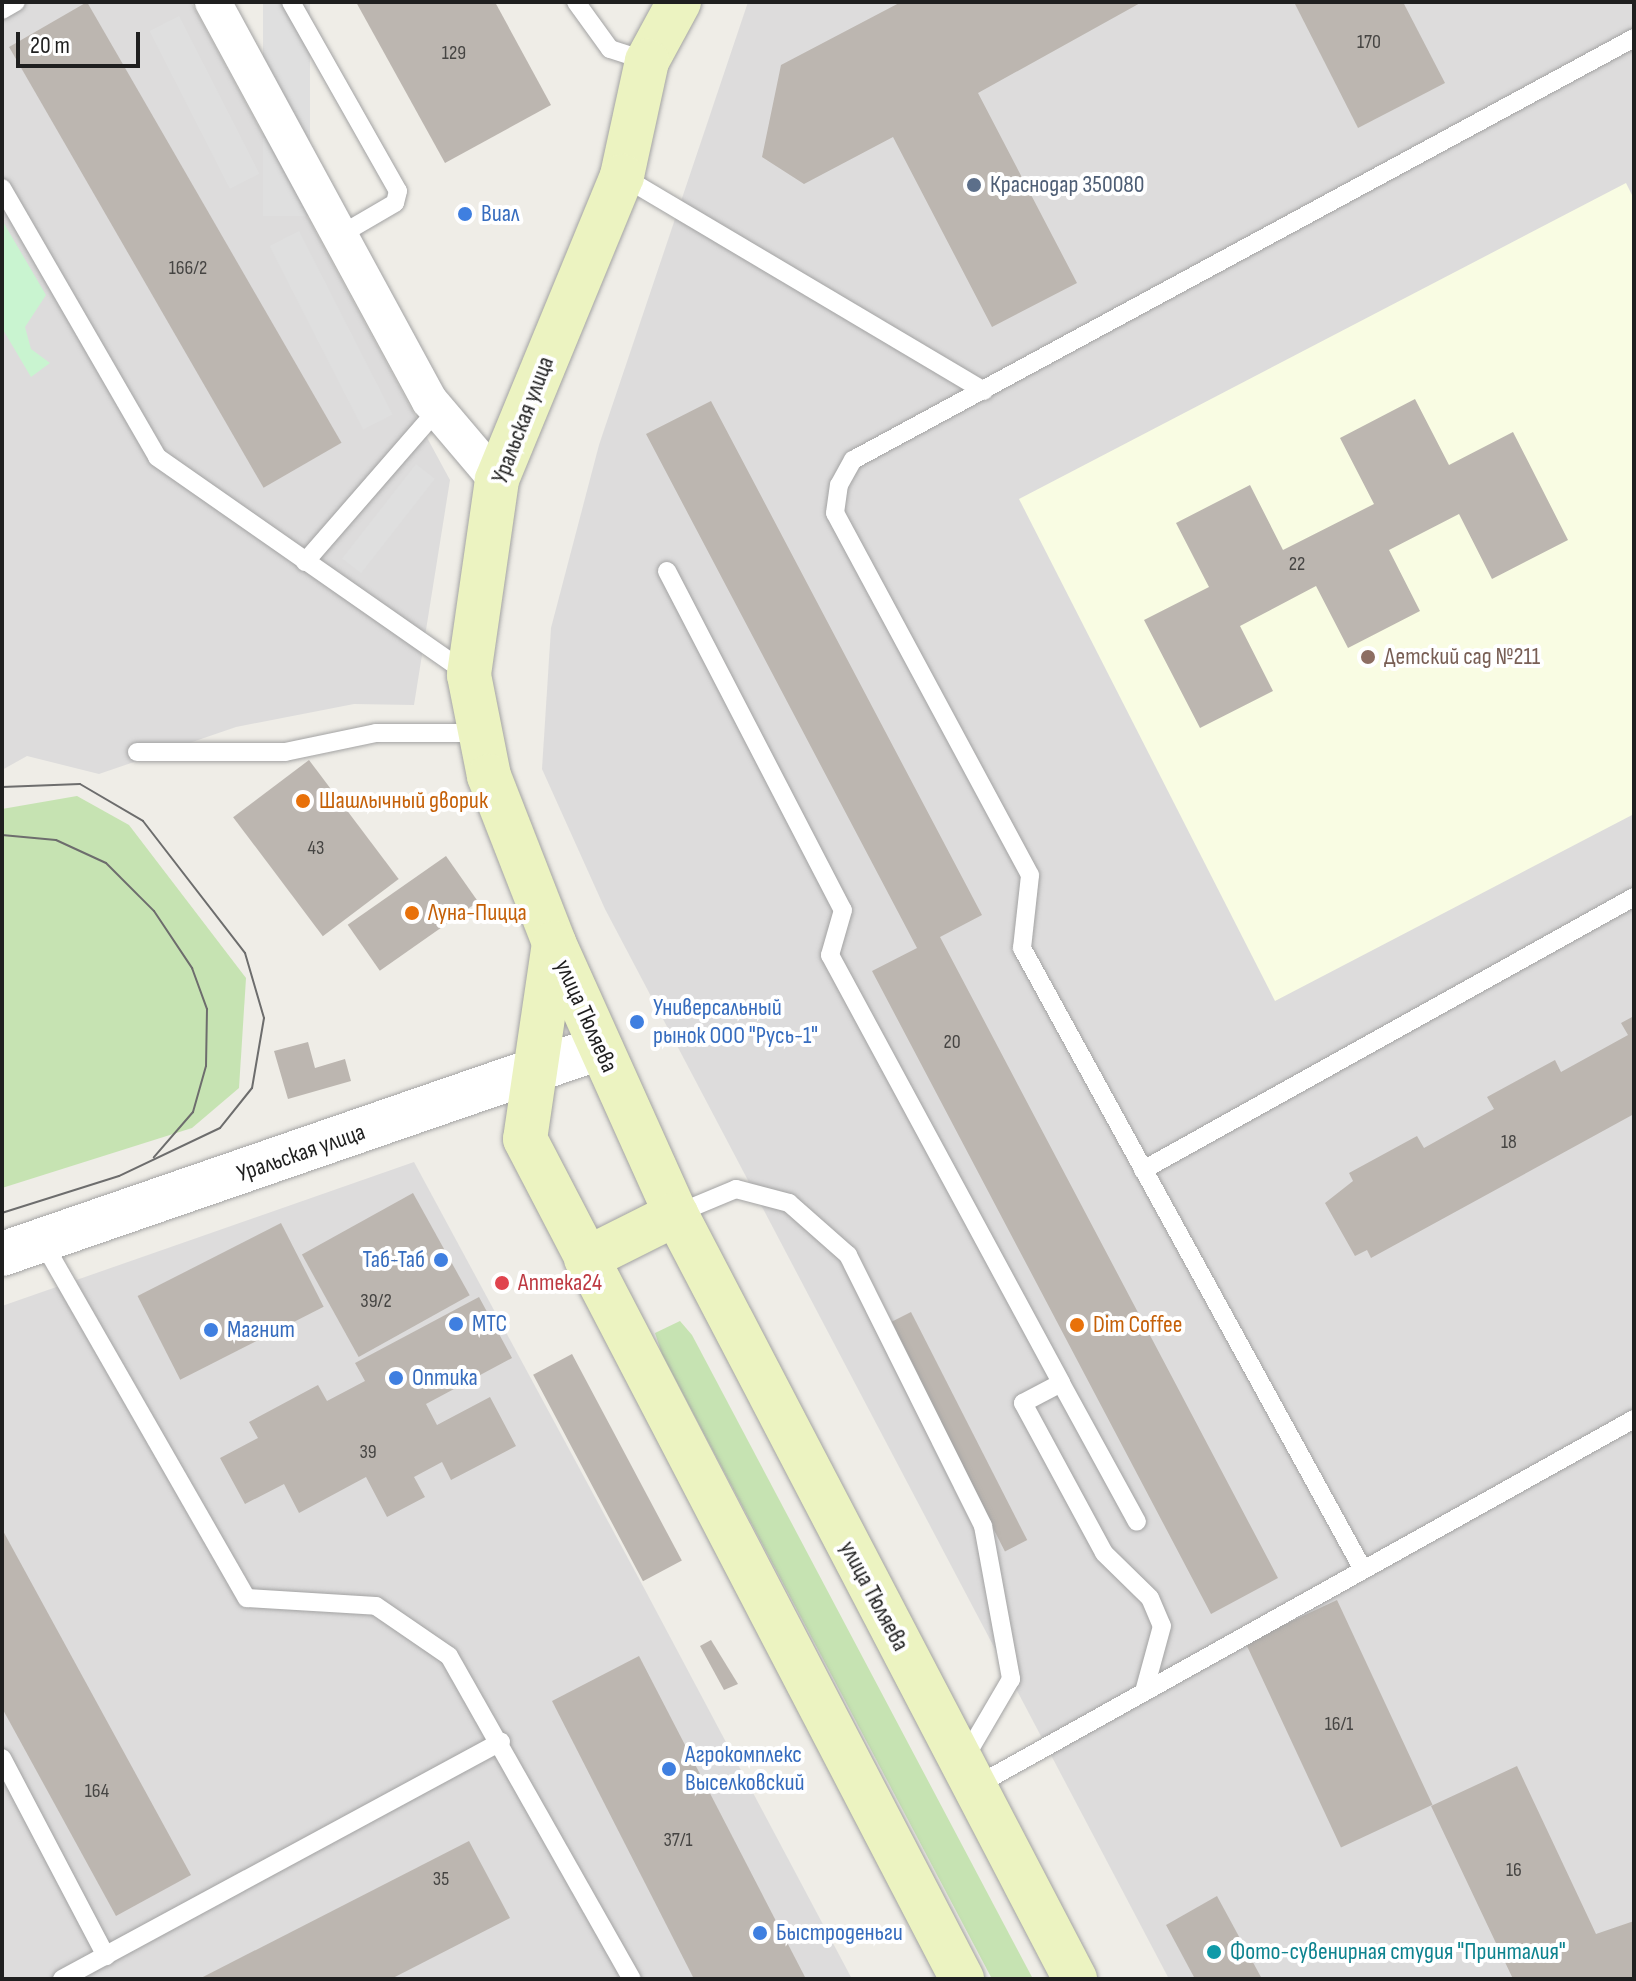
<!DOCTYPE html>
<html>
<head>
<meta charset="utf-8">
<style>
	body { margin:0 }
	#map { position:relative; width:1636px; height:1981px; overflow:hidden; background:#efede7; font-family:"Sofia Sans Condensed",sans-serif }
	div>[style] { position:absolute }
	.residential>* { inset:0; background:#dddcdc }
	.education>* { inset:0; background:#f9fce3 }
	.grass>* { inset:0; background:#c6e3b2 }
	.park>* { inset:0; background:#c9f4d0 }
	.parking>* { inset:0; background:#dfdfdf; transform-origin:0 0 }
	.building>* { inset:0; background:#bcb6b0; transform-origin:0 0 }
	.roads { filter:drop-shadow(0 0 2px #a3a3a3) drop-shadow(0 0 2px #a3a3a3) }
	.service>* { height:18px; margin:-9px; padding:0 9px; transform-origin:9px; border-radius:9px; background:#fff }
	.minor>* { height:36px; margin:-18px; padding:0 18px; transform-origin:18px; border-radius:18px; background:#fff }
	.tertiary>* { height:44px; margin:-22px; padding:0 22px; transform-origin:22px; border-radius:22px; background:#fff }
	.secondary>* { height:44px; margin:-22px; padding:0 22px; transform-origin:22px; border-radius:22px; background:#ecf3c1 }
	.tram>* { height:2px; margin:-1px; padding:0 1px; transform-origin:1px; border-radius:1px; background:#6d6d6d }
	.dots>* { width:22px; height:22px; translate:-50% -50%; box-sizing:border-box; border:4px solid #fff; border-radius:50% }
	span { translate:-50% -50%; white-space:nowrap; text-align:center; line-height:1.15; -webkit-text-stroke:8px #fff; paint-order:stroke }
	.number-label { font-size:20px; color:#464543 }
	.number-label span { -webkit-text-stroke-width:0 }
	.service-label { font-size:24px; color:#4e5e75 }
	.left { translate:0 -50%; text-align:left }
	.shop-label { font-size:24px; color:#366cbe }
	.right { translate:-100% -50%; text-align:right }
	.street-label { font-size:24px; color:#1f1f1f }
	.education-label { font-size:24px; color:#785e54 }
	.food-label { font-size:24px; color:#c56008 }
	.health-label { font-size:24px; color:#be3a42 }
	.culture-label { font-size:24px; color:#0d838f }
	.frame { position:absolute; inset:0; border:4px solid #1f1f1f; pointer-events:none }
	.scale { position:absolute; left:16px; top:32px; width:124px; height:36px; box-sizing:border-box; border:4px solid #1f1f1f; border-top:0; padding-left:10px; font-size:24px; line-height:28px; white-space:nowrap; color:#1f1f1f; -webkit-text-stroke:6px #fff; paint-order:stroke }
</style>
</head>
<body>
<div id="map">
	<div class="residential">
		<i style="clip-path:polygon(2px 2px,191px 2px,450px 480px,414px 705px,354px 704px,236px 727px,99px 774px,27px 756px,2px 770px)"></i>
		<i style="clip-path:polygon(748px 2px,1634px 2px,1634px 1979px,1169px 1979px,605px 909px,542px 769px,551px 628px,599px 445px)"></i>
		<i style="clip-path:polygon(414px 1162px,644px 1588px,852px 1979px,2px 1979px,2px 1306px)"></i>
	</div>
	<div class="education">
		<i style="clip-path:polygon(1626px 183px,1634px 199px,1634px 814px,1275px 1001px,1019px 499px)"></i>
	</div>
	<div class="grass">
		<i style="clip-path:polygon(77px 796px,129px 825px,246px 978px,239px 1088px,192px 1128px,2px 1188px,2px 809px)"></i>
		<i style="clip-path:polygon(680px 1321px,692px 1335px,1033px 1979px,992px 1979px,662px 1354px,655px 1333px)"></i>
	</div>
	<div class="park">
		<i style="clip-path:polygon(2px 220px,46px 295px,25px 327px,31px 349px,50px 363px,31px 377px,2px 328px)"></i>
	</div>
	<div class="parking">
		<i style="left:263px;top:2px;width:47px;height:214px"></i>
		<i style="left:179px;top:16px;width:177px;height:33px;rotate:63deg"></i>
		<i style="left:299px;top:231px;width:206px;height:33px;rotate:63deg"></i>
		<i style="left:416px;top:464px;width:24px;height:120px;rotate:38deg"></i>
	</div>
	<div class="building">
		<i style="left:87px;top:2px;width:509px;height:90px;rotate:60deg"></i>
		<i style="clip-path:polygon(356px 2px,495px 2px,551px 105px,445px 163px)"></i>
		<i style="clip-path:polygon(901px 2px,1142px 2px,978px 93px,1077px 283px,992px 327px,893px 137px,804px 184px,762px 157px,781px 65px)"></i>
		<i style="clip-path:polygon(1294px 2px,1403px 2px,1445px 83px,1358px 128px)"></i>
		<i style="clip-path:polygon(1415px 399px,1449px 465px,1513px 432px,1568px 540px,1492px 579px,1459px 514px,1389px 550px,1420px 611px,1348px 648px,1316px 586px,1240px 626px,1273px 691px,1200px 728px,1144px 620px,1209px 587px,1176px 523px,1250px 485px,1283px 550px,1374px 504px,1340px 438px)"></i>
		<i style="clip-path:polygon(711px 401px,982px 915px,940px 937px,1278px 1578px,1211px 1614px,872px 971px,917px 948px,646px 434px)"></i>
		<i style="left:309px;top:760px;width:149px;height:95px;rotate:53deg"></i>
		<i style="left:446px;top:856px;width:56px;height:120px;rotate:55deg"></i>
		<i style="clip-path:polygon(1634px 1016px,1634px 1114px,1371px 1258px,1367px 1250px,1355px 1256px,1325px 1203px,1353px 1181px,1349px 1173px,1417px 1136px,1424px 1148px,1494px 1109px,1487px 1097px,1555px 1060px,1561px 1072px,1628px 1035px,1621px 1023px)"></i>
		<i style="clip-path:polygon(308px 1042px,315px 1068px,345px 1059px,351px 1081px,288px 1099px,274px 1051px)"></i>
		<i style="left:413px;top:1193px;width:117px;height:127px;rotate:61deg"></i>
		<i style="left:281px;top:1223px;width:94px;height:161px;rotate:63deg"></i>
		<i style="clip-path:polygon(479px 1297px,512px 1358px,426px 1404px,437px 1425px,490px 1397px,516px 1446px,451px 1480px,442px 1462px,414px 1477px,425px 1497px,387px 1517px,366px 1477px,299px 1513px,284px 1484px,245px 1504px,220px 1458px,258px 1438px,249px 1422px,318px 1385px,327px 1401px,365px 1381px,355px 1363px)"></i>
		<i style="left:911px;top:1312px;width:256px;height:25px;rotate:63deg"></i>
		<i style="left:572px;top:1354px;width:234px;height:44px;rotate:62deg"></i>
		<i style="clip-path:polygon(2px 1529px,191px 1875px,116px 1916px,2px 1708px)"></i>
		<i style="left:1337px;top:1600px;width:226px;height:101px;rotate:65deg"></i>
		<i style="clip-path:polygon(711px 1640px,738px 1684px,724px 1690px,700px 1646px)"></i>
		<i style="clip-path:polygon(639px 1656px,806px 1979px,694px 1979px,552px 1701px)"></i>
		<i style="clip-path:polygon(1517px 1766px,1596px 1934px,1634px 1921px,1634px 1979px,1513px 1979px,1431px 1806px)"></i>
		<i style="clip-path:polygon(469px 1841px,510px 1918px,391px 1979px,199px 1979px)"></i>
		<i style="clip-path:polygon(1217px 1896px,1262px 1979px,1195px 1979px,1166px 1925px)"></i>
	</div>
	<div class="roads">
		<div class="service">
			<i style="left:291px;top:2px;width:217px;rotate:60.5deg"></i>
			<i style="left:398px;top:191px;width:12px;rotate:104deg"></i>
			<i style="left:395px;top:203px;width:64px;rotate:149.8deg"></i>
			<i style="left:576px;top:2px;width:58px;rotate:54.1deg"></i>
			<i style="left:610px;top:49px;width:39px;rotate:18deg"></i>
			<i style="left:2px;top:10px;width:16px;rotate:-30deg"></i>
			<i style="left:622px;top:176px;width:421px;rotate:30.7deg"></i>
			<i style="left:2px;top:188px;width:310px;rotate:60deg"></i>
			<i style="left:157px;top:457px;width:379px;rotate:34.9deg"></i>
			<i style="left:305px;top:562px;width:201px;rotate:-49deg"></i>
			<i style="left:667px;top:571px;width:382px;rotate:62.6deg"></i>
			<i style="left:843px;top:910px;width:47px;rotate:106.1deg"></i>
			<i style="left:830px;top:955px;width:486px;rotate:61.6deg"></i>
			<i style="left:1061px;top:1383px;width:43px;rotate:152.2deg"></i>
			<i style="left:1023px;top:1403px;width:170px;rotate:61.6deg"></i>
			<i style="left:1104px;top:1553px;width:64px;rotate:44.4deg"></i>
			<i style="left:1150px;top:1598px;width:30px;rotate:67deg"></i>
			<i style="left:1162px;top:1626px;width:68px;rotate:105.3deg"></i>
			<i style="left:137px;top:752px;width:148px"></i>
			<i style="left:285px;top:752px;width:93px;rotate:-11.8deg"></i>
			<i style="left:376px;top:733px;width:105px"></i>
			<i style="left:1143px;top:1170px;width:562px;rotate:-29.07deg"></i>
			<i style="left:676px;top:1214px;width:65px;rotate:-22.6deg"></i>
			<i style="left:736px;top:1189px;width:55px;rotate:14.8deg"></i>
			<i style="left:789px;top:1203px;width:79px;rotate:41.4deg"></i>
			<i style="left:848px;top:1255px;width:303px;rotate:63.5deg"></i>
			<i style="left:983px;top:1526px;width:156px;rotate:79.6deg"></i>
			<i style="left:1011px;top:1679px;width:95px;rotate:120.3deg"></i>
			<i style="left:41px;top:1239px;width:414px;rotate:60.2deg"></i>
			<i style="left:247px;top:1598px;width:129px;rotate:3.5deg"></i>
			<i style="left:376px;top:1606px;width:88px;rotate:34.4deg"></i>
			<i style="left:449px;top:1656px;width:371px;rotate:60.5deg"></i>
			<i style="left:1061px;top:1383px;width:158px;rotate:61.3deg"></i>
			<i style="left:1361px;top:1566px;width:705px;rotate:-118.75deg"></i>
			<i style="left:1022px;top:948px;width:73px;rotate:-83.7deg"></i>
			<i style="left:1030px;top:875px;width:411px;rotate:-118.3deg"></i>
			<i style="left:835px;top:513px;width:28px;rotate:-82deg"></i>
			<i style="left:839px;top:485px;width:29px;rotate:-61deg"></i>
			<i style="left:853px;top:460px;width:888px;rotate:-28.38deg"></i>
			<i style="left:2px;top:1758px;width:224px;rotate:62.3deg"></i>
			<i style="left:974px;top:1787px;width:756px;rotate:-29.14deg"></i>
			<i style="left:62px;top:1979px;width:499px;rotate:-28.4deg"></i>
		</div>
		<div class="minor">
			<i style="left:213px;top:2px;width:454px;rotate:61.5deg"></i>
			<i style="left:430px;top:401px;width:104px;rotate:49.7deg"></i>
		</div>
		<div class="tertiary">
			<i style="left:2px;top:1254px;width:632px;rotate:-19.04deg"></i>
		</div>
		<div class="secondary">
			<i style="left:679px;top:2px;width:67px;rotate:118.5deg"></i>
			<i style="left:647px;top:61px;width:118px;rotate:102.3deg"></i>
			<i style="left:622px;top:176px;width:329px;rotate:112.4deg"></i>
			<i style="left:497px;top:480px;width:197px;rotate:98.2deg"></i>
			<i style="left:469px;top:675px;width:103px;rotate:78.8deg"></i>
			<i style="left:489px;top:776px;width:179px;rotate:68.7deg"></i>
			<i style="left:554px;top:943px;width:297px;rotate:65.8deg"></i>
			<i style="left:676px;top:1214px;width:863px;rotate:62.45deg"></i>
			<i style="left:554px;top:943px;width:198px;rotate:98.4deg"></i>
			<i style="left:525px;top:1139px;width:947px;rotate:62.51deg"></i>
			<i style="left:586px;top:1259px;width:101px;rotate:-26.6deg"></i>
		</div>
	</div>
	<div class="tram">
		<i style="left:2px;top:787px;width:78px;rotate:-2.2deg"></i>
		<i style="left:80px;top:784px;width:73px;rotate:30.4deg"></i>
		<i style="left:143px;top:821px;width:167px;rotate:52.3deg"></i>
		<i style="left:245px;top:953px;width:68px;rotate:73.7deg"></i>
		<i style="left:264px;top:1018px;width:71px;rotate:99.7deg"></i>
		<i style="left:252px;top:1088px;width:51px;rotate:128.7deg"></i>
		<i style="left:220px;top:1128px;width:112px;rotate:154.6deg"></i>
		<i style="left:119px;top:1176px;width:123px;rotate:162.5deg"></i>
		<i style="left:2px;top:835px;width:54px;rotate:5.3deg"></i>
		<i style="left:56px;top:840px;width:55px;rotate:24.7deg"></i>
		<i style="left:106px;top:863px;width:68px;rotate:45deg"></i>
		<i style="left:154px;top:911px;width:69px;rotate:56.3deg"></i>
		<i style="left:192px;top:968px;width:44px;rotate:69.9deg"></i>
		<i style="left:207px;top:1009px;width:57px;rotate:91deg"></i>
		<i style="left:206px;top:1066px;width:48px;rotate:105.8deg"></i>
		<i style="left:193px;top:1112px;width:60px;rotate:130.9deg"></i>
	</div>
	<div class="dots">
		<i style="left:974px;top:185px;background:#5c6f8a"></i>
		<i style="left:465px;top:214px;background:#3f7fe0"></i>
		<i style="left:1368px;top:657px;background:#8d6e63"></i>
		<i style="left:303px;top:801px;background:#e8710a"></i>
		<i style="left:412px;top:913px;background:#e8710a"></i>
		<i style="left:637px;top:1022px;background:#3f7fe0"></i>
		<i style="left:441px;top:1260px;background:#3f7fe0"></i>
		<i style="left:502px;top:1283px;background:#e0444e"></i>
		<i style="left:456px;top:1324px;background:#3f7fe0"></i>
		<i style="left:1077px;top:1325px;background:#e8710a"></i>
		<i style="left:211px;top:1330px;background:#3f7fe0"></i>
		<i style="left:396px;top:1378px;background:#3f7fe0"></i>
		<i style="left:669px;top:1769px;background:#3f7fe0"></i>
		<i style="left:760px;top:1933px;background:#3f7fe0"></i>
		<i style="left:1214px;top:1952px;background:#0f9aa8"></i>
	</div>
	<div class="number-label">
		<span style="left:1369px;top:42px">170</span>
		<span style="left:454px;top:53px">129</span>
		<span style="left:188px;top:268px">166/2</span>
		<span style="left:1297px;top:564px">22</span>
		<span style="left:316px;top:848px">43</span>
		<span style="left:952px;top:1042px">20</span>
		<span style="left:1509px;top:1142px">18</span>
		<span style="left:376px;top:1301px">39/2</span>
		<span style="left:368px;top:1452px">39</span>
		<span style="left:1339px;top:1724px">16/1</span>
		<span style="left:97px;top:1791px">164</span>
		<span style="left:678px;top:1840px">37/1</span>
		<span style="left:1514px;top:1870px">16</span>
		<span style="left:441px;top:1879px">35</span>
	</div>
	<div class="service-label">
		<span class="left" style="left:990px;top:185px">Краснодар 350080</span>
	</div>
	<div class="shop-label">
		<span class="left" style="left:481px;top:214px">Виал</span>
		<span class="left" style="left:653px;top:1022px">Универсальный<br>рынок ООО "Русь-1"</span>
		<span class="right" style="left:425px;top:1260px">Таб-Таб</span>
		<span class="left" style="left:472px;top:1324px">МТС</span>
		<span class="left" style="left:227px;top:1330px">Магнит</span>
		<span class="left" style="left:412px;top:1378px">Оптика</span>
		<span class="left" style="left:685px;top:1769px">Агрокомплекс<br>Выселковский</span>
		<span class="left" style="left:776px;top:1933px">Быстроденьги</span>
	</div>
	<div class="street-label">
		<span style="left:523px;top:420px;rotate:-69deg">Уральская улица</span>
		<span style="left:586px;top:1016px;rotate:66deg">улица Тюляева</span>
		<span style="left:301px;top:1153px;rotate:-19deg">Уральская улица</span>
		<span style="left:874px;top:1596px;rotate:62deg">улица Тюляева</span>
	</div>
	<div class="education-label">
		<span class="left" style="left:1384px;top:657px">Детский сад №211</span>
	</div>
	<div class="food-label">
		<span class="left" style="left:319px;top:801px">Шашлычный дворик</span>
		<span class="left" style="left:428px;top:913px">Луна-Пицца</span>
		<span class="left" style="left:1093px;top:1325px">Dim Coffee</span>
	</div>
	<div class="health-label">
		<span class="left" style="left:518px;top:1283px">Аптека24</span>
	</div>
	<div class="culture-label">
		<span class="left" style="left:1230px;top:1952px">Фото-сувенирная студия "Принталия"</span>
	</div>
	<div class="frame"></div>
	<div class="scale">20 m</div>
</div>
</body>
</html>
